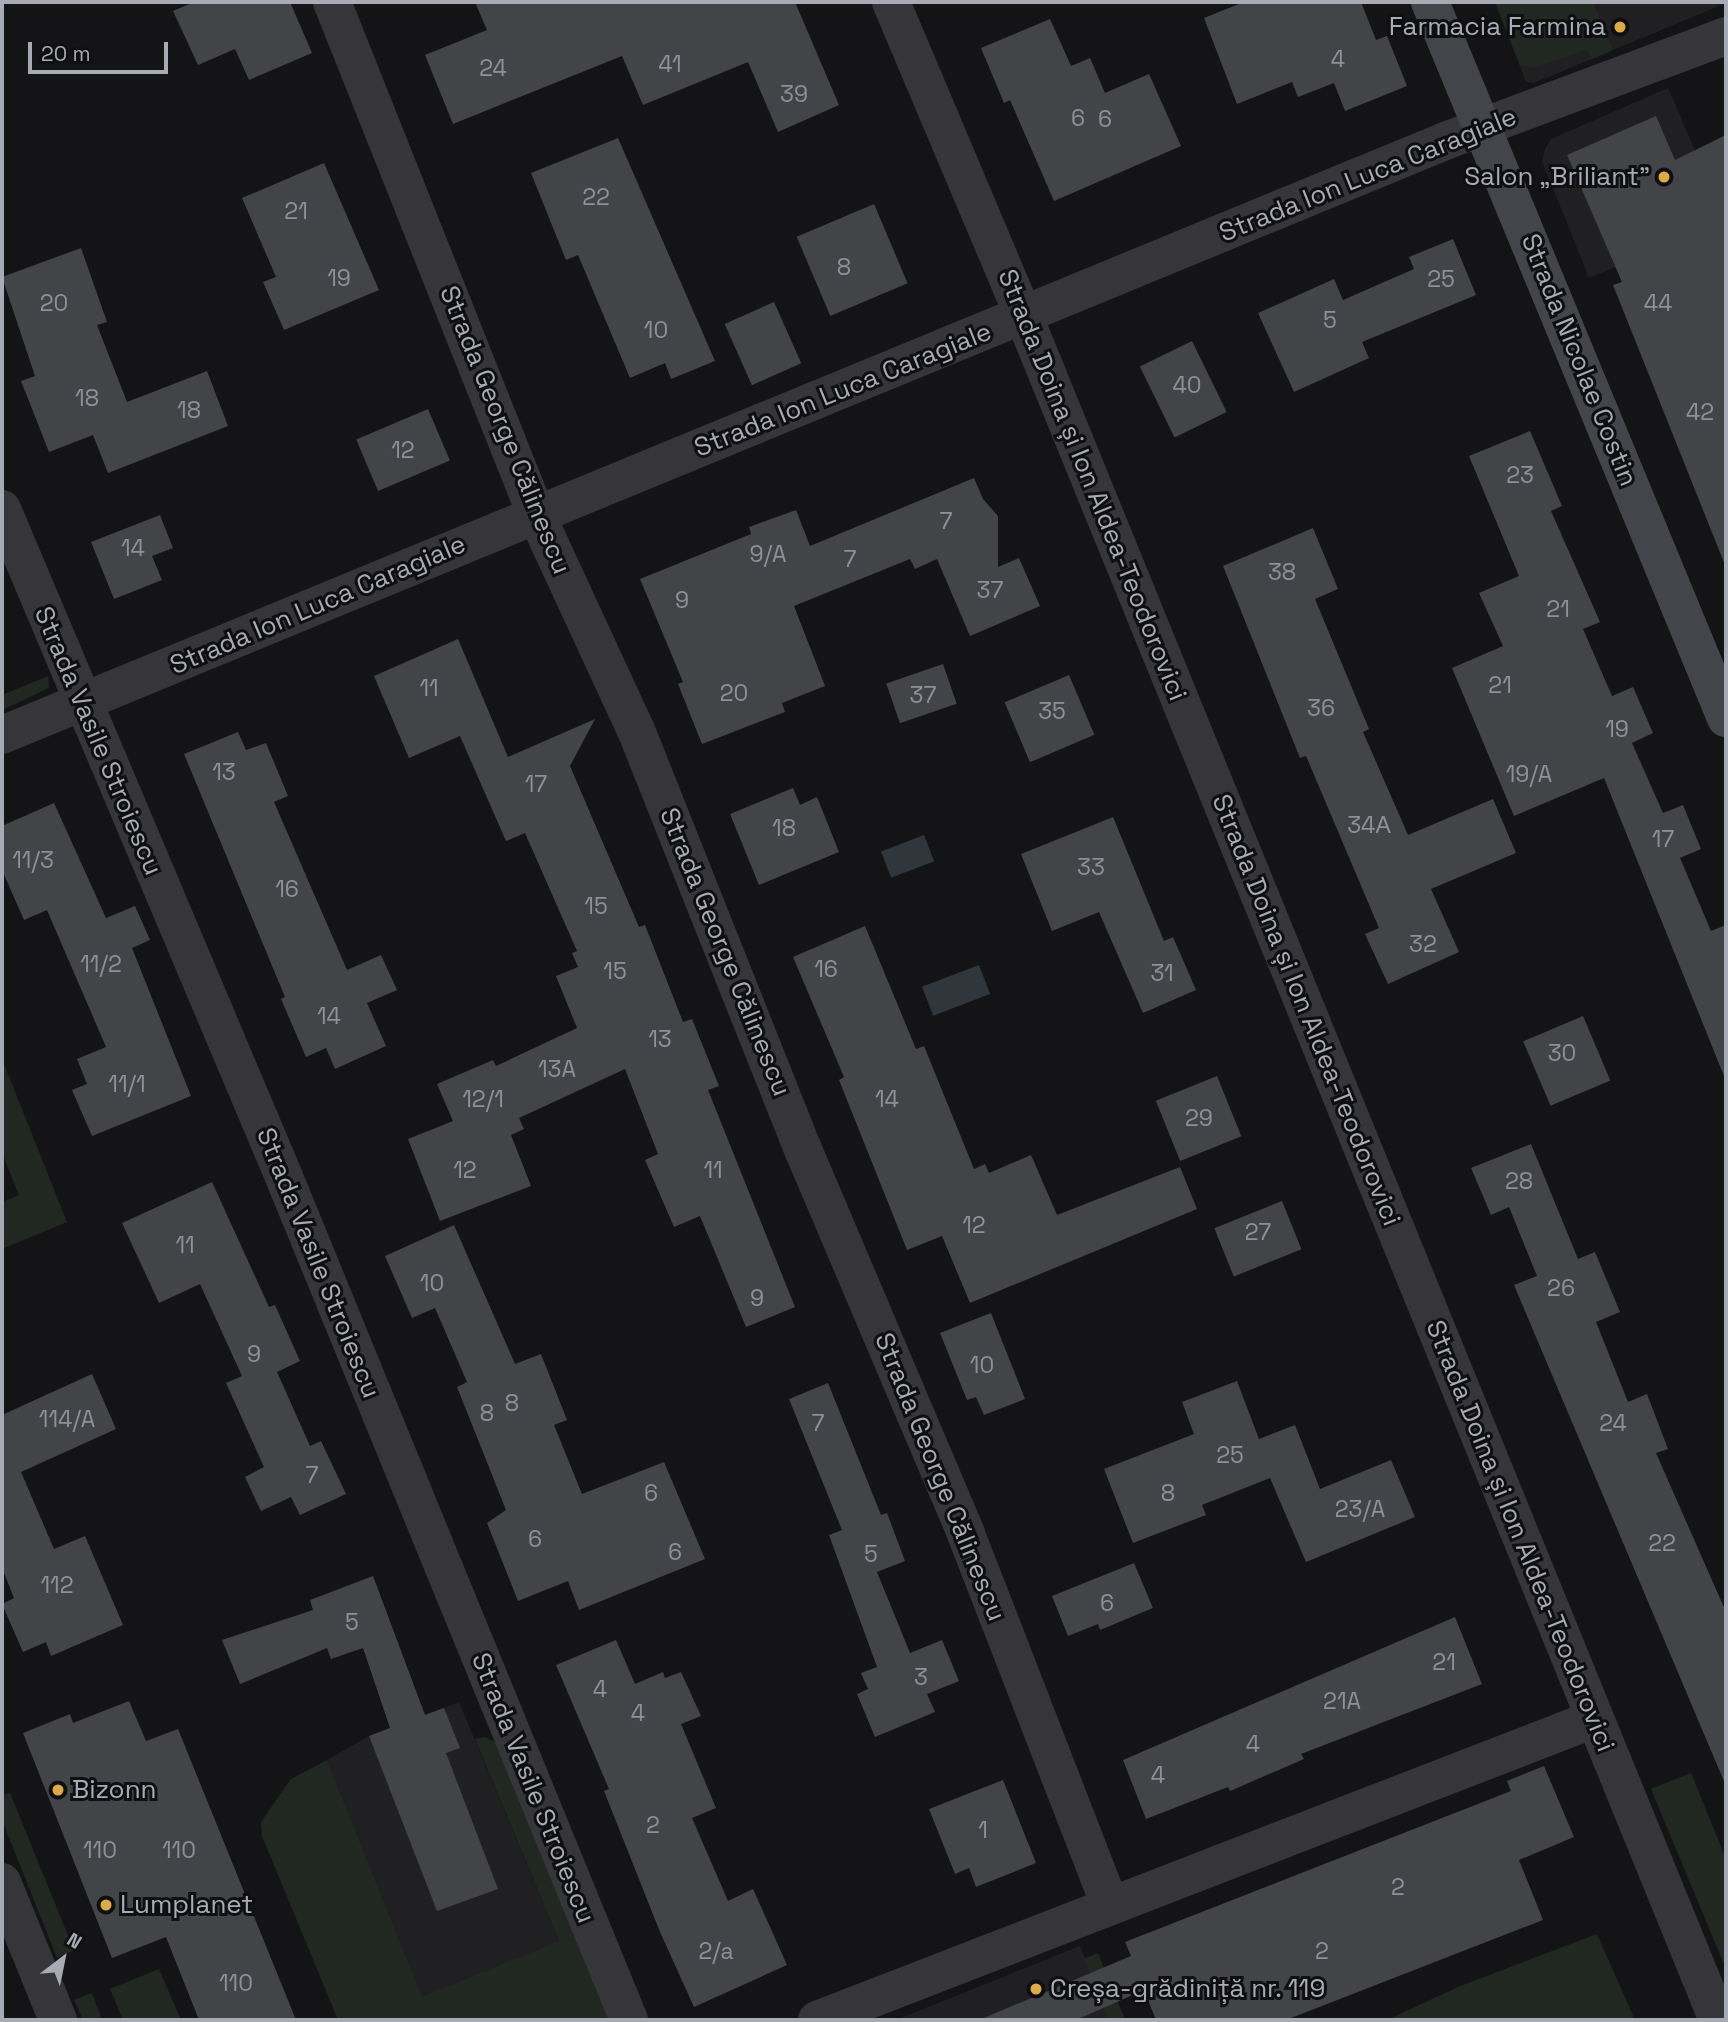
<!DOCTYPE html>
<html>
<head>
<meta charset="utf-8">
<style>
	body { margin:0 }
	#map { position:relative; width:1728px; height:2022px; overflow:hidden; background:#141416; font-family:"Space Grotesk",sans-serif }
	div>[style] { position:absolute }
	.built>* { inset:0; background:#202023 }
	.green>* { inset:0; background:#212822; transform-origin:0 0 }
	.water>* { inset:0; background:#2f373d; transform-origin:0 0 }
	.building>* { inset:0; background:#434448; transform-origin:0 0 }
	.street>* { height:38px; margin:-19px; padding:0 19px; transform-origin:19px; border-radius:19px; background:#36363a }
	.secondary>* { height:38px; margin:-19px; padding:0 19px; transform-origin:19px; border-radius:19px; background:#44454a }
	.dots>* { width:19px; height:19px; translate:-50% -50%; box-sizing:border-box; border:4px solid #0f0f11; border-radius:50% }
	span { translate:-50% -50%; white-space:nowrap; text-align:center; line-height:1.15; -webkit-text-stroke:6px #0f0f11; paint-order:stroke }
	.number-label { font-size:23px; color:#8f9199 }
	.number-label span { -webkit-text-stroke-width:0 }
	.poi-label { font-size:26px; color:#a8abb4 }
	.right { translate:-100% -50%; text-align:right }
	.left { translate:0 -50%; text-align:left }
	.street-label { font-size:26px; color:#a8abb4 }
	.frame { position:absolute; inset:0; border:4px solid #a8abb4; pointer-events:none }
	.north { position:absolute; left:28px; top:1924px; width:70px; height:70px; -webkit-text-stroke:5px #0f0f11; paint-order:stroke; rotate:32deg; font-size:19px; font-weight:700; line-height:28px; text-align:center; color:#a8abb4 }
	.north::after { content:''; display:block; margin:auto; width:24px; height:32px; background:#a8abb4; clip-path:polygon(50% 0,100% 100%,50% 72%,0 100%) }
	.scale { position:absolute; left:28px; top:42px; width:140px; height:32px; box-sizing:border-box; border:4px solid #a8abb4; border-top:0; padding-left:9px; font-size:21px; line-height:24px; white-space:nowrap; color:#a8abb4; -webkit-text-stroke:5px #0f0f11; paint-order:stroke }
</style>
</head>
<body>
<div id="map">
	<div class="built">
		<i style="clip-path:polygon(1495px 2px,1726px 2px,1726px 3px,1534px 83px,1526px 82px)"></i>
		<i style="clip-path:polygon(1668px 88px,1726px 222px,1589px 278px,1542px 161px,1545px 149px,1551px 139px)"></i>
		<i style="clip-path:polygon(459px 1702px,559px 1941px,422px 1998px,327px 1760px,369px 1736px)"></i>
		<i style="clip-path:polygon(1080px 1946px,1110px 2020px,896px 2020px)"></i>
	</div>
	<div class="green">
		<i style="clip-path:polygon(1495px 2px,1593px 2px,1613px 50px,1592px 59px,1587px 49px,1535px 68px,1520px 65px)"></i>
		<i style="clip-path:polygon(48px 676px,49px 688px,2px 710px,2px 695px)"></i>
		<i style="clip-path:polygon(2px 1059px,67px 1222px,2px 1249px,2px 1202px,19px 1195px,2px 1153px)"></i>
		<i style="clip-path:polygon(485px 1737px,504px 1747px,610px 2020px,338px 2020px,262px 1836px,261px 1822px,291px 1779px,327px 1760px,422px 1997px,559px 1941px,475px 1739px)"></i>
		<i style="clip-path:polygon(1691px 1773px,1726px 1859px,1726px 1969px,1651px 1789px)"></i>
		<i style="clip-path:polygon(10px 1793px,74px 1950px,57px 1958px,2px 1820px,2px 1795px)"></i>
		<i style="clip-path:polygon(1597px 1934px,1635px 2020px,1387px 2020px,1458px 1987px)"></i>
		<i style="left:1098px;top:1953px;width:72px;height:15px;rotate:68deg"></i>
		<i style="clip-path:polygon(159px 1969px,181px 2020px,123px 2020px,110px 1989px)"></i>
		<i style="clip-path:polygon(92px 1993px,102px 2020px,83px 2020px,74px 2000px)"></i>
	</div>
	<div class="water">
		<i style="left:924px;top:835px;width:28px;height:46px;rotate:69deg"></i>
		<i style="left:979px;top:965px;width:31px;height:61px;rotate:69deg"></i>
	</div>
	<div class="building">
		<i style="clip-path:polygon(194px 2px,290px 2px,312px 53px,249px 80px,235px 49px,198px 65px,173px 11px)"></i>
		<i style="clip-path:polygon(475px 2px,795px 2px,839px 105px,778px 132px,748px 62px,643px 105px,622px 56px,453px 124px,425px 55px,487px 30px)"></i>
		<i style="clip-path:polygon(1244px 2px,1361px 2px,1376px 40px,1387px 36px,1407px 86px,1345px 111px,1334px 83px,1298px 97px,1292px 82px,1237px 104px,1204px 18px)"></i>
		<i style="clip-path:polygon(1050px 19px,1071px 66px,1090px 58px,1105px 93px,1149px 74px,1181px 146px,1054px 201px,1010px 100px,1004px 103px,981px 48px)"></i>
		<i style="clip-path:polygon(1656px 116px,1675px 160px,1726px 135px,1725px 565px,1613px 285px,1622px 282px,1567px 155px)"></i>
		<i style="clip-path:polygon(618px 138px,715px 361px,671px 379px,665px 363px,630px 378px,578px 255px,566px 260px,531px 173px)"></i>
		<i style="clip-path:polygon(324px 163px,379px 290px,284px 330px,263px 282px,276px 277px,242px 198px)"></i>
		<i style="left:874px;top:204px;width:86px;height:84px;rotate:67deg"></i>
		<i style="clip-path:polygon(1453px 239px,1476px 295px,1362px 342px,1369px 358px,1294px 392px,1258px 313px,1334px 279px,1343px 300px,1414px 269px,1409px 257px)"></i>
		<i style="clip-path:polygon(81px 248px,107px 322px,97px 325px,127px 402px,207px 371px,228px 426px,108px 473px,93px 435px,49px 452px,21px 381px,35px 376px,2px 277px)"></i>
		<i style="left:774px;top:302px;width:67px;height:54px;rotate:66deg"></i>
		<i style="left:1192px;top:341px;width:79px;height:58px;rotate:64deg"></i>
		<i style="left:428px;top:409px;width:56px;height:78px;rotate:67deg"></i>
		<i style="clip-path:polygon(1530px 431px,1562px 506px,1551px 511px,1600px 622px,1583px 629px,1612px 696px,1633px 687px,1653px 733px,1632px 743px,1663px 813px,1683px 805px,1701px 849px,1680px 858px,1711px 931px,1726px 925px,1726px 1081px,1604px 778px,1514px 816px,1452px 668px,1503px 646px,1479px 593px,1519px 576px,1469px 456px)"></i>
		<i style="clip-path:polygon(974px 478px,983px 499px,998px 516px,998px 567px,1019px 558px,1040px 606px,970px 636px,937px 559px,915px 569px,910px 559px,794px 606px,825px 686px,782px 703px,785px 712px,702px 744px,678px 684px,683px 682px,640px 579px,751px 534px,749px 527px,796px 510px,810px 546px)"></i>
		<i style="clip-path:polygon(160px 515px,173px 548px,152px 556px,162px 580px,114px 599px,91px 542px)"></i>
		<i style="clip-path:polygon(1313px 528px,1338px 589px,1315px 599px,1369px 729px,1363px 732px,1408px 835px,1493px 799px,1516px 853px,1431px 889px,1459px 952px,1388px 984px,1365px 934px,1379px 928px,1306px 756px,1300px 758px,1223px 566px)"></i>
		<i style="clip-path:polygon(458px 639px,508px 757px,595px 719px,570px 766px,639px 927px,645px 925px,683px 1022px,692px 1019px,719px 1086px,708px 1090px,795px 1307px,746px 1327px,700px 1216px,674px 1227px,645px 1160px,658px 1154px,625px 1069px,519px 1118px,524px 1129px,511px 1135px,531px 1186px,440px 1221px,408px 1139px,453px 1121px,437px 1084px,493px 1060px,496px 1066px,577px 1028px,556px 976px,578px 967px,572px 953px,577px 951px,525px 833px,506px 841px,460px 736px,409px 758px,374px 676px)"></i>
		<i style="left:943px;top:664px;width:42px;height:60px;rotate:71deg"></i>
		<i style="left:1069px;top:675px;width:65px;height:70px;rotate:67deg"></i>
		<i style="clip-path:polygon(238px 732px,246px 750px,266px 743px,288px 796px,274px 802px,347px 970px,381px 955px,397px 990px,367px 1003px,386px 1046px,335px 1069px,326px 1048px,306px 1057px,281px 999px,285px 997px,184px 754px)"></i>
		<i style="clip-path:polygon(793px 788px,800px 805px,817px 797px,839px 852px,759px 885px,730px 814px)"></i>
		<i style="clip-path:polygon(54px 803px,106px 918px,135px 906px,150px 940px,132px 948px,191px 1096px,92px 1136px,72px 1090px,87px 1084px,77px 1059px,106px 1047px,47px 910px,24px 920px,2px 870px,2px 826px)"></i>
		<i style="clip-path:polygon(1113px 817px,1164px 941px,1173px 937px,1196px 990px,1143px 1013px,1099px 912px,1052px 931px,1021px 854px)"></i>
		<i style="clip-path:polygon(865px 926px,916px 1049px,924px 1046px,974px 1169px,985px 1164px,989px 1173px,1031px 1155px,1057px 1215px,1180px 1167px,1197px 1209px,970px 1303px,942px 1236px,907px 1250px,839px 1080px,844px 1077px,793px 957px)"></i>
		<i style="left:1583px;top:1016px;width:70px;height:65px;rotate:67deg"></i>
		<i style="left:1217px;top:1076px;width:65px;height:66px;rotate:68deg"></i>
		<i style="clip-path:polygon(1531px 1144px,1578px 1259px,1595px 1252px,1620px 1312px,1596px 1322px,1628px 1402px,1647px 1394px,1668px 1449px,1656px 1453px,1726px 1612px,1726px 1786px,1514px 1285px,1537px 1276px,1509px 1207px,1491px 1215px,1471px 1168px)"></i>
		<i style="clip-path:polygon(212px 1182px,269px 1307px,275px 1305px,300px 1361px,277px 1372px,310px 1446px,321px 1441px,346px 1494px,300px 1515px,291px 1497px,261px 1511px,245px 1477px,264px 1467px,226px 1383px,242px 1376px,200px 1284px,159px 1303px,122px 1223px)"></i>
		<i style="left:1282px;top:1201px;width:52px;height:73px;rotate:68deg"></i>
		<i style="clip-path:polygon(454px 1225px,515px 1364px,541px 1354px,567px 1420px,554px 1425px,582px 1494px,664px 1462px,705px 1559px,579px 1610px,568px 1581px,518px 1601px,487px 1523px,506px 1510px,457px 1387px,467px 1382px,435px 1308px,412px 1318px,385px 1256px)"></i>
		<i style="clip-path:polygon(991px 1313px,1025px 1399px,984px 1415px,976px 1397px,967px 1400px,940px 1333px)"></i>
		<i style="clip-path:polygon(92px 1374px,116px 1429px,21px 1472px,54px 1549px,85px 1536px,123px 1625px,51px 1656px,46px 1642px,23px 1652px,2px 1604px,14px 1598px,2px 1568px,2px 1415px)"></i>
		<i style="clip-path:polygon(1237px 1381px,1259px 1439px,1295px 1425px,1320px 1489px,1391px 1460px,1415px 1517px,1306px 1562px,1270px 1478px,1202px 1505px,1206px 1515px,1133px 1543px,1104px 1469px,1194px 1434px,1182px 1402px)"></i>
		<i style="clip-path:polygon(828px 1383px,881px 1515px,887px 1513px,905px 1561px,877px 1572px,910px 1653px,942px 1640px,959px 1681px,927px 1694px,935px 1712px,875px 1737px,857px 1694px,868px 1689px,861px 1673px,877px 1667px,829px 1535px,842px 1530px,789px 1399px)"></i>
		<i style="clip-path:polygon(1134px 1563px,1153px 1608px,1100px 1630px,1098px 1624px,1068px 1636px,1052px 1596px)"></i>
		<i style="clip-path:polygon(373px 1576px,425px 1715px,444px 1708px,460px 1748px,446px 1753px,498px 1889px,437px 1911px,369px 1736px,390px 1728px,363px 1648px,331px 1659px,327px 1648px,240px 1684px,222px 1640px,313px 1610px,310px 1600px)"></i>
		<i style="clip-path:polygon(1455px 1617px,1482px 1684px,1301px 1754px,1304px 1759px,1230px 1791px,1228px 1787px,1146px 1819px,1123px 1760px)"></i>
		<i style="clip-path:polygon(616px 1640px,635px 1684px,663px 1672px,665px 1678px,681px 1672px,701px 1716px,681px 1724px,716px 1808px,692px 1818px,728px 1901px,753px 1889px,787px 1965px,694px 2007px,660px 1932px,604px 1791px,609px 1789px,556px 1665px)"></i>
		<i style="clip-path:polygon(129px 1701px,146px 1741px,178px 1729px,296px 2020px,199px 2020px,166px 1937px,112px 1958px,23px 1733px,70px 1714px,73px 1723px)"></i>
		<i style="clip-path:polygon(1544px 1766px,1574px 1837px,1519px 1860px,1543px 1920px,1286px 2020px,1156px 2020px,1144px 1990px,1076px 2020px,979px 2020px,1131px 1956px,1125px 1942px,1511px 1791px,1507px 1781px)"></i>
		<i style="clip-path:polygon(1003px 1780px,1036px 1863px,976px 1887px,969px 1868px,955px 1874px,929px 1809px)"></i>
	</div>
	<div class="street">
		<i style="left:332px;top:2px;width:551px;rotate:68.28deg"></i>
		<i style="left:536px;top:514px;width:238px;rotate:65.2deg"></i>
		<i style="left:636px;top:730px;width:449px;rotate:68.3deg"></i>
		<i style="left:802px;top:1147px;width:420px;rotate:67deg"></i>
		<i style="left:966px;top:1534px;width:399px;rotate:68.8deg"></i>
		<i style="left:891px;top:2px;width:342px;rotate:67.1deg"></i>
		<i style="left:1024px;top:317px;width:1839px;rotate:67.83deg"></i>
		<i style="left:2px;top:509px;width:725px;rotate:67.11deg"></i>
		<i style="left:284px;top:1177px;width:911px;rotate:67.74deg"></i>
		<i style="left:2px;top:735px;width:1560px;rotate:-22.37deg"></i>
		<i style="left:1445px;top:141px;width:300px;rotate:-20.5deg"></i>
		<i style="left:2px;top:1882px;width:149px;rotate:67.9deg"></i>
		<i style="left:817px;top:2020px;width:833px;rotate:-21.18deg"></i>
	</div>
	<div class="secondary">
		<i style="left:1430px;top:2px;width:775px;rotate:67.54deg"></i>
	</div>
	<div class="dots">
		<i style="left:1620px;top:27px;background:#dcaa46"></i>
		<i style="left:1664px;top:177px;background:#dcaa46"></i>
		<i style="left:58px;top:1790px;background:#dcaa46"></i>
		<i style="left:106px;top:1905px;background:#dcaa46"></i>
		<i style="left:1036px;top:1989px;background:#dcaa46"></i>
	</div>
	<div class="number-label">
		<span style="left:1338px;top:59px">4</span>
		<span style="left:670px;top:64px">41</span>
		<span style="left:493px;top:68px">24</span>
		<span style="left:794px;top:94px">39</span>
		<span style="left:1078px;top:118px">6</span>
		<span style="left:1105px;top:119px">6</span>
		<span style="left:596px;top:197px">22</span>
		<span style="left:296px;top:211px">21</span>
		<span style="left:844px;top:267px">8</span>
		<span style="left:339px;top:278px">19</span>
		<span style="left:1441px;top:279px">25</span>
		<span style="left:54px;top:303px">20</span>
		<span style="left:1658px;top:303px">44</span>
		<span style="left:1330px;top:320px">5</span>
		<span style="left:656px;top:330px">10</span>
		<span style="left:1187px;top:385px">40</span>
		<span style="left:87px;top:398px">18</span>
		<span style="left:189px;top:410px">18</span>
		<span style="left:1700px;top:412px">42</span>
		<span style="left:403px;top:450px">12</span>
		<span style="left:1520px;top:475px">23</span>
		<span style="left:946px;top:521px">7</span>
		<span style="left:133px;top:548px">14</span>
		<span style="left:768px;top:554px">9/A</span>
		<span style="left:850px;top:559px">7</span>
		<span style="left:1282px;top:572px">38</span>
		<span style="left:990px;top:590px">37</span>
		<span style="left:682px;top:600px">9</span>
		<span style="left:1558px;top:609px">21</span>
		<span style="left:1500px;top:685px">21</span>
		<span style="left:429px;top:688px">11</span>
		<span style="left:734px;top:693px">20</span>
		<span style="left:923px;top:695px">37</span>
		<span style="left:1321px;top:708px">36</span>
		<span style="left:1052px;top:711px">35</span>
		<span style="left:1617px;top:729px">19</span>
		<span style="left:224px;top:772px">13</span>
		<span style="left:1529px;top:774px">19/A</span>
		<span style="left:536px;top:784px">17</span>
		<span style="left:1369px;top:825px">34А</span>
		<span style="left:784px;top:828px">18</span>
		<span style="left:1663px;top:839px">17</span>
		<span style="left:33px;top:860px">11/3</span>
		<span style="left:1091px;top:867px">33</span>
		<span style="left:287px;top:889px">16</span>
		<span style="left:596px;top:906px">15</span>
		<span style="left:1423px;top:944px">32</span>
		<span style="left:101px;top:964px">11/2</span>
		<span style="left:826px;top:969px">16</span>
		<span style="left:615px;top:971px">15</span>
		<span style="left:1162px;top:973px">31</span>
		<span style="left:329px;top:1016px">14</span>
		<span style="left:660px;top:1039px">13</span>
		<span style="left:1562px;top:1053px">30</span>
		<span style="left:557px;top:1069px">13A</span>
		<span style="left:127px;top:1084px">11/1</span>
		<span style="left:483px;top:1099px">12/1</span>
		<span style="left:887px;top:1099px">14</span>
		<span style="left:1199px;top:1118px">29</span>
		<span style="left:465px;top:1170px">12</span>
		<span style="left:713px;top:1170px">11</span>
		<span style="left:1519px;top:1181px">28</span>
		<span style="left:974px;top:1225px">12</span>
		<span style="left:1258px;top:1232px">27</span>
		<span style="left:185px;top:1245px">11</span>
		<span style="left:432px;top:1283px">10</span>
		<span style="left:1561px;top:1288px">26</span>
		<span style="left:757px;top:1298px">9</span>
		<span style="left:254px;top:1354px">9</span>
		<span style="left:982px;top:1365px">10</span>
		<span style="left:512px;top:1403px">8</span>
		<span style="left:487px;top:1413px">8</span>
		<span style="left:67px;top:1419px">114/A</span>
		<span style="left:818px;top:1423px">7</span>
		<span style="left:1613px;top:1423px">24</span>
		<span style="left:1230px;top:1455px">25</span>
		<span style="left:312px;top:1475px">7</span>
		<span style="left:651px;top:1493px">6</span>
		<span style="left:1168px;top:1493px">8</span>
		<span style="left:1360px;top:1509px">23/A</span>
		<span style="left:535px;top:1539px">6</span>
		<span style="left:1662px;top:1543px">22</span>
		<span style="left:675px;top:1552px">6</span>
		<span style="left:871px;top:1554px">5</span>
		<span style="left:57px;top:1585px">112</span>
		<span style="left:1107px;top:1603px">6</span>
		<span style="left:352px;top:1622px">5</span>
		<span style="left:1444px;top:1662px">21</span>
		<span style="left:921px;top:1677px">3</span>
		<span style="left:600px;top:1689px">4</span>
		<span style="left:1342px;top:1701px">21A</span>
		<span style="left:638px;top:1713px">4</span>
		<span style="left:1253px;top:1744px">4</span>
		<span style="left:1158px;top:1775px">4</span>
		<span style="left:653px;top:1825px">2</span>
		<span style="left:983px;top:1830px">1</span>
		<span style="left:100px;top:1850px">110</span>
		<span style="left:179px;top:1850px">110</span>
		<span style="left:1398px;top:1887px">2</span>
		<span style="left:716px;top:1951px">2/a</span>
		<span style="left:1322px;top:1951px">2</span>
		<span style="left:236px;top:1983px">110</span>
	</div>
	<div class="poi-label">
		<span class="right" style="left:1606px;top:27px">Farmacia Farmina</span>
		<span class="right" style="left:1650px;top:177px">Salon „Briliant”</span>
		<span class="left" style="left:72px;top:1790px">Bizonn</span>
		<span class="left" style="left:120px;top:1905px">Lumplanet</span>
		<span class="left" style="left:1050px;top:1989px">Creșa-grădiniță nr. 119</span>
	</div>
	<div class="street-label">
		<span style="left:1368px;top:175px;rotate:-22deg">Strada Ion Luca Caragiale</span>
		<span style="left:1579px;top:360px;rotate:68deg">Strada Nicolae Costin</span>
		<span style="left:843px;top:390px;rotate:-22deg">Strada Ion Luca Caragiale</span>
		<span style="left:505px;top:430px;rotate:68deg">Strada George Călinescu</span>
		<span style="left:1092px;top:485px;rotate:68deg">Strada Doina și Ion Aldea-Teodorovici</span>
		<span style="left:318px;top:605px;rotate:-23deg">Strada Ion Luca Caragiale</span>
		<span style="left:98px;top:741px;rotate:67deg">Strada Vasile Stroiescu</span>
		<span style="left:725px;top:952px;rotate:68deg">Strada George Călinescu</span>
		<span style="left:1306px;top:1010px;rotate:68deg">Strada Doina și Ion Aldea-Teodorovici</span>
		<span style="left:318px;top:1263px;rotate:68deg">Strada Vasile Stroiescu</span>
		<span style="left:940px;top:1477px;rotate:68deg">Strada George Călinescu</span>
		<span style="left:1520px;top:1536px;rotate:68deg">Strada Doina și Ion Aldea-Teodorovici</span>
		<span style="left:533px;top:1788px;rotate:68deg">Strada Vasile Stroiescu</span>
	</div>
	<div class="frame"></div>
	<div class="north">N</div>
	<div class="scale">20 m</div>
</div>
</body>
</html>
